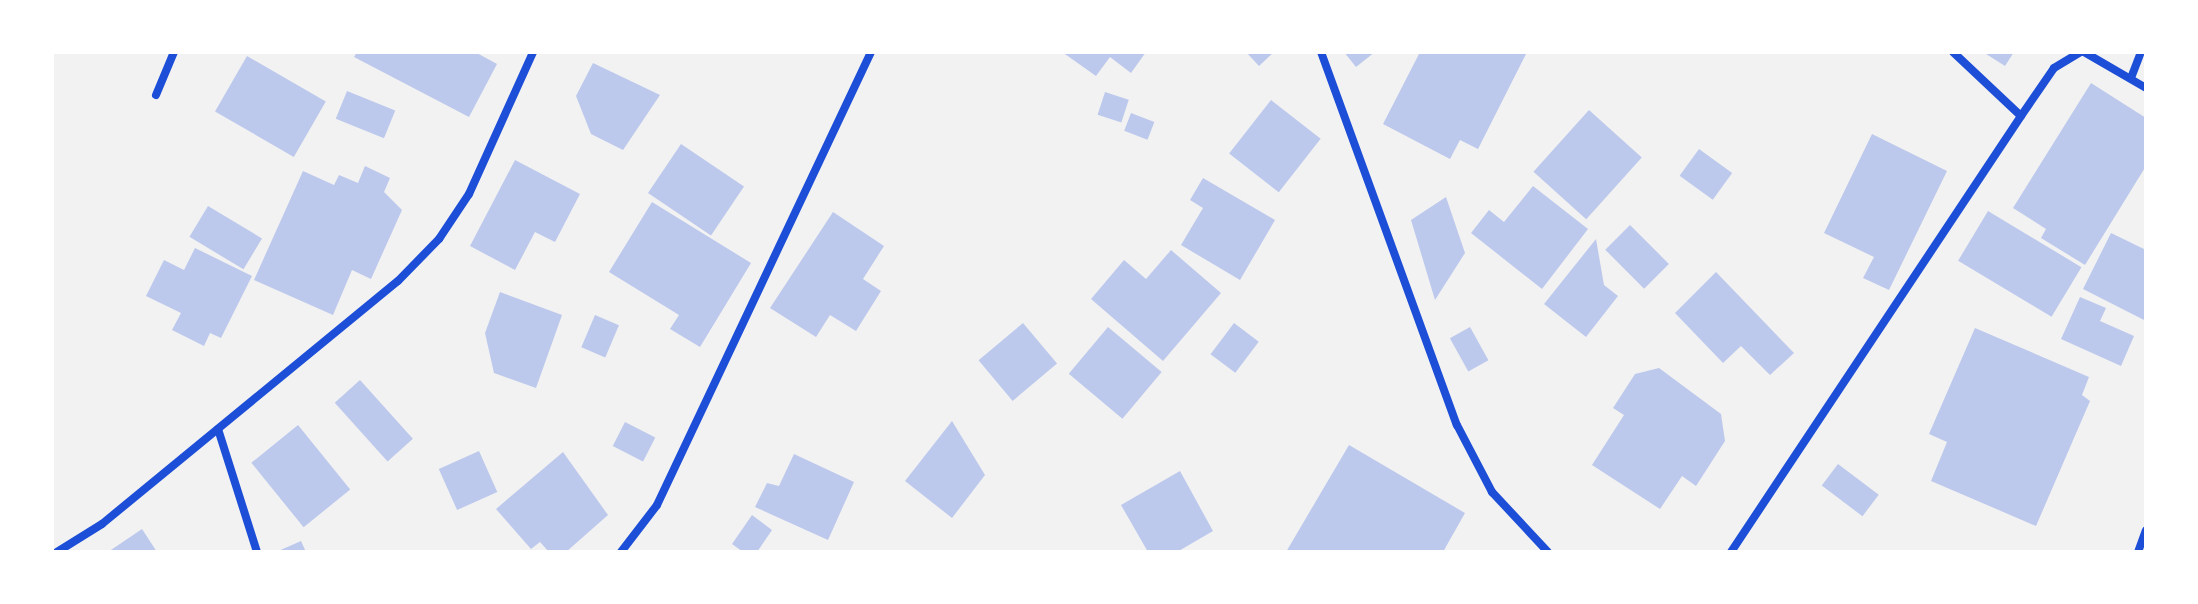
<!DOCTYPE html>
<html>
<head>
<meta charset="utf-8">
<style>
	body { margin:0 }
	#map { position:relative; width:2198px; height:604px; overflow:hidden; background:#f2f2f2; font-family:Inter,sans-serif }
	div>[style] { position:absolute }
	.building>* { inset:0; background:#bdc9ec; transform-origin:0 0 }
	.minor>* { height:8px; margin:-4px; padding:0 4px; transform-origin:4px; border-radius:4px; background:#1d4ed8 }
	span { translate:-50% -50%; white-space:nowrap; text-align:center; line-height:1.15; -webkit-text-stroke:6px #fff; paint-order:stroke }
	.frame { position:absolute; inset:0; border:54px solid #fff; pointer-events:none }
</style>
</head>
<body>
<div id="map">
	<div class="building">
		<i style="clip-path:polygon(357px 52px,475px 52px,497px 64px,469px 117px,354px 57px)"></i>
		<i style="clip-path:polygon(1062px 52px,1146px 52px,1131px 73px,1110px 57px,1096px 76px)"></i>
		<i style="clip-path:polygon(1246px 52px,1274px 52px,1259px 66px)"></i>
		<i style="clip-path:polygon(1344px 52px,1375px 52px,1356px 67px)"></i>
		<i style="clip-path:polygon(1420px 52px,1527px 52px,1478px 149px,1460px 140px,1450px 159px,1383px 124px)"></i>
		<i style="clip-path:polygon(1983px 52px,2014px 52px,2005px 66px)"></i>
		<i style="left:247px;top:56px;width:91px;height:64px;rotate:30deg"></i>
		<i style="clip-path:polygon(593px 63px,660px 95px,623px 150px,591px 134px,576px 96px)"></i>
		<i style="clip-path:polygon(2091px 83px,2146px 118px,2146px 166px,2085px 265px,2041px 238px,2046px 229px,2013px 208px)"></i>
		<i style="left:347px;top:91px;width:52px;height:30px;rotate:22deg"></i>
		<i style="left:1105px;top:92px;width:25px;height:24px;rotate:18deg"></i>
		<i style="left:1271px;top:100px;width:63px;height:68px;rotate:38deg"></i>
		<i style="left:1589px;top:110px;width:71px;height:83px;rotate:42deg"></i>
		<i style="left:1131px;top:113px;width:25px;height:19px;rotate:21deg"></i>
		<i style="clip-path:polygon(1872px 134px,1947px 171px,1889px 290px,1863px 278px,1874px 257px,1824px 233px)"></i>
		<i style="left:681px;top:144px;width:76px;height:59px;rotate:34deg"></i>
		<i style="left:1699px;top:149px;width:41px;height:33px;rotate:36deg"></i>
		<i style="clip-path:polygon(515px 160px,580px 194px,555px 242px,535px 232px,515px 270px,470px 246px)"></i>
		<i style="clip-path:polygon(365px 166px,390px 178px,384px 192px,402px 210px,371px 279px,352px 270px,333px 315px,254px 280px,303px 171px,334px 185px,339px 175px,358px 183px)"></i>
		<i style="clip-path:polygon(1203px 178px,1275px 220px,1240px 280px,1181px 245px,1203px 208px,1190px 200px)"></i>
		<i style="clip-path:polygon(1533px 186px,1588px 229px,1542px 289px,1471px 233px,1489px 210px,1504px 222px)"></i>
		<i style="clip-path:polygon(1446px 197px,1465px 253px,1435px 300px,1411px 220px)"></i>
		<i style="clip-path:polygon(652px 202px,751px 263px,700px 347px,670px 329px,679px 315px,609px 272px)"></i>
		<i style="left:208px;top:206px;width:63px;height:36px;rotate:31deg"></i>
		<i style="left:1988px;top:211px;width:109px;height:58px;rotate:31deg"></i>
		<i style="clip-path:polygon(833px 212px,884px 246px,863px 279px,881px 291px,856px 331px,830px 315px,816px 337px,770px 308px)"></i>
		<i style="left:1630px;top:225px;width:55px;height:35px;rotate:45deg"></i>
		<i style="clip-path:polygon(2111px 233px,2146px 250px,2146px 321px,2083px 289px)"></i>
		<i style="clip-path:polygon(1596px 239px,1604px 285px,1618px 296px,1586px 337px,1544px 304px)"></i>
		<i style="clip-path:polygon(195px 248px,252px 276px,221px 338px,210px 333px,204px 346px,172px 330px,181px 313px,146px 296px,164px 260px,184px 270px)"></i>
		<i style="clip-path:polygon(1171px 250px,1221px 293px,1163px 361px,1091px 299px,1124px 260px,1146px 279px)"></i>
		<i style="clip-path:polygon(1716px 272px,1794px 353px,1770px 375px,1741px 346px,1723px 363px,1675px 313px)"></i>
		<i style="clip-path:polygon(500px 292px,562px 315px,536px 388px,494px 373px,485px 333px)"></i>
		<i style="clip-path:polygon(2080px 297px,2106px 308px,2100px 321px,2134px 336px,2121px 366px,2061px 339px)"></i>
		<i style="left:595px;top:315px;width:26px;height:35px;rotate:23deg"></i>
		<i style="left:1023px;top:323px;width:53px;height:58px;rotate:50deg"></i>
		<i style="left:1234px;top:323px;width:31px;height:39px;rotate:37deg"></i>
		<i style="left:1108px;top:327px;width:70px;height:61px;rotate:40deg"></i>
		<i style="left:1470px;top:327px;width:38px;height:23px;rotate:61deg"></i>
		<i style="clip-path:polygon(1975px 328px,2089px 377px,2082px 395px,2090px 401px,2036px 526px,1931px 481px,1947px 442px,1929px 434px)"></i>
		<i style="clip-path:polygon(1659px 368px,1721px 414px,1725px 441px,1696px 486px,1682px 476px,1660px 509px,1592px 465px,1624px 415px,1613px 408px,1635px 374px)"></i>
		<i style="left:360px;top:380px;width:79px;height:34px;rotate:48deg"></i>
		<i style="clip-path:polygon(952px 421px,985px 475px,952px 518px,905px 481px)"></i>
		<i style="left:625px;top:422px;width:34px;height:27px;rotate:27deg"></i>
		<i style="left:298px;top:425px;width:83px;height:60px;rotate:51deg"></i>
		<i style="clip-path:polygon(1349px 445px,1465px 513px,1443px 552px,1286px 552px)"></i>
		<i style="left:479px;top:451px;width:45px;height:44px;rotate:66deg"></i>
		<i style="clip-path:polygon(563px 452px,608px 515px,566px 552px,549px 552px,540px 542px,531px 549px,496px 509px)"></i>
		<i style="clip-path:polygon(794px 454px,854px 482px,828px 540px,755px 507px,767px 483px,779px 486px)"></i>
		<i style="left:1838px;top:464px;width:51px;height:27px;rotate:37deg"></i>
		<i style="clip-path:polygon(1180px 471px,1213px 531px,1177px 552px,1148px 552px,1121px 505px)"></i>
		<i style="clip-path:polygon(752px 515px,772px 530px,757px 552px,743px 552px,732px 544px)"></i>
		<i style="clip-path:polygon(142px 529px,157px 552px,108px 552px)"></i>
		<i style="clip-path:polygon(301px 541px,306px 552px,276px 552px)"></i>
	</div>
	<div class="minor">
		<i style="left:1321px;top:52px;width:397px;rotate:70deg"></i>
		<i style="left:1457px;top:425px;width:76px;rotate:62.4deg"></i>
		<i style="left:1492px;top:492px;width:82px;rotate:47deg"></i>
		<i style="left:1953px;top:52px;width:93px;rotate:43.3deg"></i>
		<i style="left:2084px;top:52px;width:72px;rotate:30.1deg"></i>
		<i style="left:2131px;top:78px;width:28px;rotate:-69deg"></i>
		<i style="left:156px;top:95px;width:47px;rotate:-67.3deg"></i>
		<i style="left:218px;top:429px;width:129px;rotate:72.4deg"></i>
		<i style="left:57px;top:552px;width:53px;rotate:-31.9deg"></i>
		<i style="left:102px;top:524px;width:383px;rotate:-39.4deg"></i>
		<i style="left:398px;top:281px;width:59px;rotate:-45.7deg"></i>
		<i style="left:439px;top:239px;width:54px;rotate:-56.3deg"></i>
		<i style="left:469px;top:194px;width:156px;rotate:-65.7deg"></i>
		<i style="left:621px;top:552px;width:59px;rotate:-52.5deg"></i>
		<i style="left:657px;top:505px;width:501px;rotate:-64.71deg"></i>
		<i style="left:1731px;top:552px;width:524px;rotate:-56.37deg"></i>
		<i style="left:2021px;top:116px;width:58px;rotate:-55.5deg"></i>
		<i style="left:2054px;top:68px;width:31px;rotate:-31deg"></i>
		<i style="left:2138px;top:552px;width:23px;rotate:-70deg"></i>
	</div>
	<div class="frame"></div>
</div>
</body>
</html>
